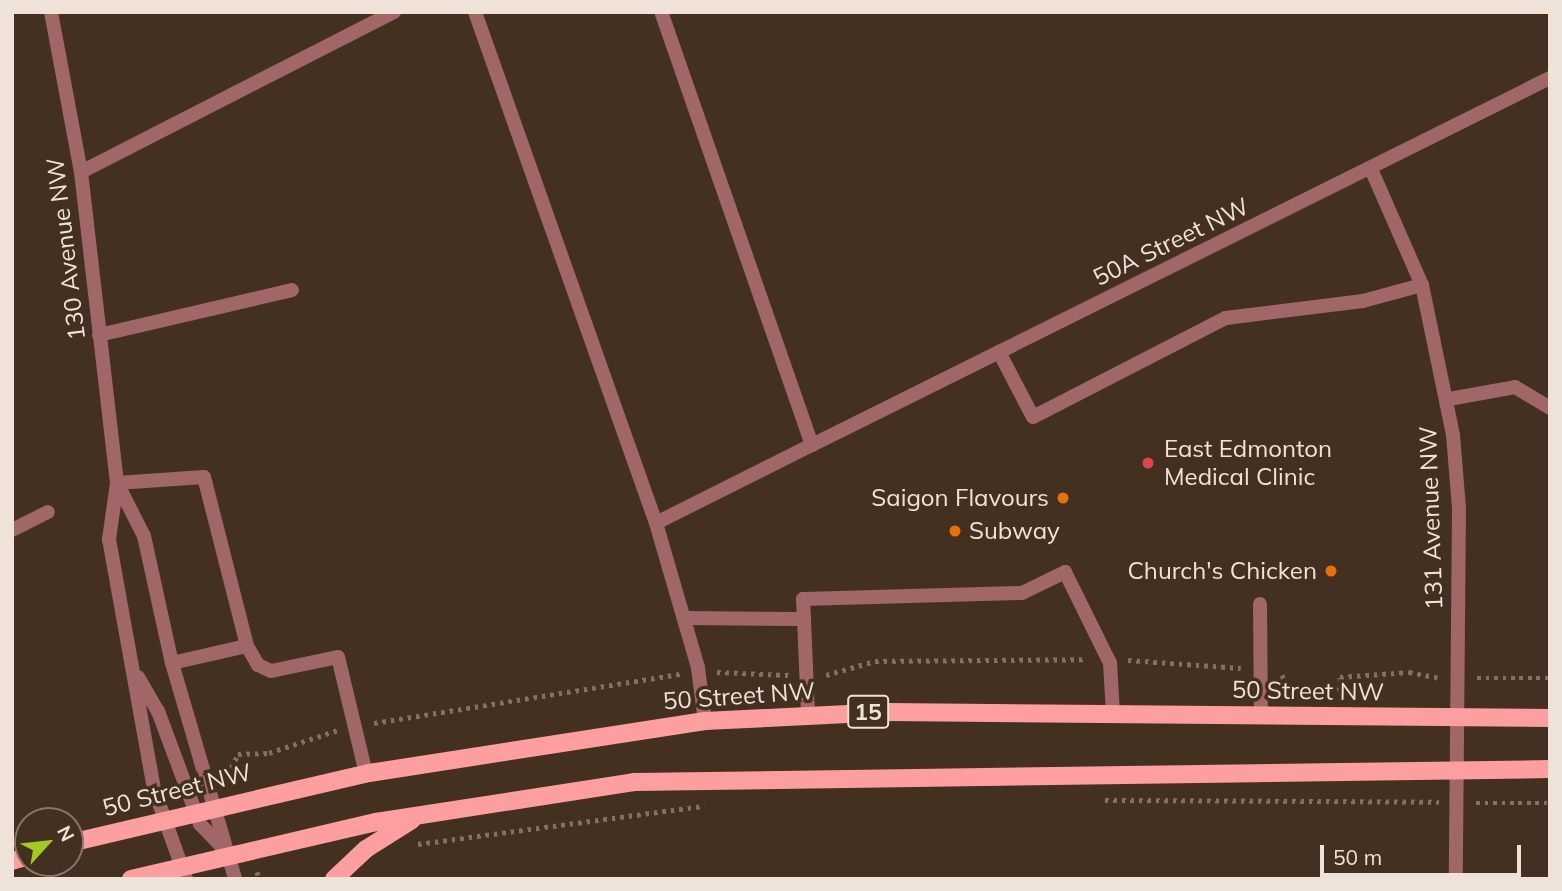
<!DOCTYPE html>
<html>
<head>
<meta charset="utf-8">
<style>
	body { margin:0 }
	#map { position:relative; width:1562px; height:891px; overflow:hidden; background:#433020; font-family:Mulish,sans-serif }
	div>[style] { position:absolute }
	.path>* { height:4.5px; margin-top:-2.25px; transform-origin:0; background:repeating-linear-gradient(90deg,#817063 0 3.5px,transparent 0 8.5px) }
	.service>* { height:14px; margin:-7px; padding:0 7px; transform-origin:7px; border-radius:7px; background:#a06668 }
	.minor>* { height:14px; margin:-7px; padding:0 7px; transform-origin:7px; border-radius:7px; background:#a06668 }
	.tertiary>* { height:14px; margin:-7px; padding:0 7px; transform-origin:7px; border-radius:7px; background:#a06668 }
	.primary>* { height:18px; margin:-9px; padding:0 9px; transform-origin:9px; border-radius:9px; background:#fd9ea1 }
	.dots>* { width:19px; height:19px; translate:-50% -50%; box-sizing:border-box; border:4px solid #433020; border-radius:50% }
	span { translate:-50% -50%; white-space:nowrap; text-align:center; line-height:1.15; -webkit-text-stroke:7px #433020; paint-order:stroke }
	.shield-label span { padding:2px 5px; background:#433020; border:2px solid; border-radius:5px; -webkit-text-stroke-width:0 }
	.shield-label { font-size:23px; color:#efe2d9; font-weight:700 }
	.street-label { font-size:24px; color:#efe2d9 }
	.poi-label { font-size:24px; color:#efe2d9 }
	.left { translate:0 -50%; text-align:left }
	.right { translate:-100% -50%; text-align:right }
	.frame { position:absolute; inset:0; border:14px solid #efe2d9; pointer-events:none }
	.north { position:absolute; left:14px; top:807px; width:70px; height:70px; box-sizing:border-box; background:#433020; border:2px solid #88776a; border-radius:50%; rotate:63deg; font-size:19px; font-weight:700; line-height:28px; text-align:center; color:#efe2d9 }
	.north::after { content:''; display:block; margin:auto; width:24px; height:32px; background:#a4c824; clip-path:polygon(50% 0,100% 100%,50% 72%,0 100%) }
	.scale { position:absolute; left:1320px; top:845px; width:201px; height:32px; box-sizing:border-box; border:4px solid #efe2d9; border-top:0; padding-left:9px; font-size:21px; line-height:24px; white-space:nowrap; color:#efe2d9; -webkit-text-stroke:5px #433020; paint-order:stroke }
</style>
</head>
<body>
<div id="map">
	<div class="path">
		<i style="left:1128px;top:660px;width:113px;rotate:4deg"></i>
		<i style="left:717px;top:672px;width:72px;rotate:2.4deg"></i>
		<i style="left:826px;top:675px;width:51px;rotate:-15.9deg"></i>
		<i style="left:875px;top:661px;width:212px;rotate:-0.5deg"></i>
		<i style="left:1282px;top:675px;width:14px;rotate:60deg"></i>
		<i style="left:1289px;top:687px;width:15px;rotate:16deg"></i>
		<i style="left:1477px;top:678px;width:73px"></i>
		<i style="left:1312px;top:691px;width:28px;rotate:-2deg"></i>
		<i style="left:1340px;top:690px;width:13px;rotate:-90deg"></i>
		<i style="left:1340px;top:677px;width:69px;rotate:-4.1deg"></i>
		<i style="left:1409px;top:672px;width:32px;rotate:11deg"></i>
		<i style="left:374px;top:723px;width:311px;rotate:-9.1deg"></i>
		<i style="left:231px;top:768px;width:16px;rotate:-63deg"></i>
		<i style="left:238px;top:754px;width:31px;rotate:-2deg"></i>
		<i style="left:269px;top:753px;width:73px;rotate:-18.4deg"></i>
		<i style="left:1105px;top:800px;width:334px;rotate:0.3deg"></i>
		<i style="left:1476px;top:803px;width:74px"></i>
		<i style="left:418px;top:844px;width:289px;rotate:-7.6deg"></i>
		<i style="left:257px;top:872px;width:8px;rotate:67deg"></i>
	</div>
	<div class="service">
		<i style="left:475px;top:12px;width:542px;rotate:70.5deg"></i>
		<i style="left:656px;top:523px;width:151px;rotate:73.8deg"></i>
		<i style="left:698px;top:668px;width:53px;rotate:82.5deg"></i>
		<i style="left:81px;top:172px;width:352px;rotate:-27.1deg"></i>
		<i style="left:99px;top:335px;width:198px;rotate:-13.1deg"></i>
		<i style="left:999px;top:352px;width:73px;rotate:62.4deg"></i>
		<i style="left:1033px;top:417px;width:217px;rotate:-27.2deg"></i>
		<i style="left:1226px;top:318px;width:138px;rotate:-7.1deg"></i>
		<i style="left:1363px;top:301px;width:61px;rotate:-15.2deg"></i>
		<i style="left:1449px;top:399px;width:67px;rotate:-10.3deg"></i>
		<i style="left:1515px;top:387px;width:41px;rotate:31deg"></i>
		<i style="left:117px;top:483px;width:87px;rotate:-3.9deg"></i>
		<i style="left:204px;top:477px;width:174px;rotate:75.7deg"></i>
		<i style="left:656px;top:523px;width:174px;rotate:-26.6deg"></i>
		<i style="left:812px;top:445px;width:459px;rotate:-109.2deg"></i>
		<i style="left:12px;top:530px;width:40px;rotate:-26.6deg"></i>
		<i style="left:1260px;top:604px;width:110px;rotate:89.5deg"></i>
		<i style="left:685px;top:618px;width:119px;rotate:0.5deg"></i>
		<i style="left:804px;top:619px;width:95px;rotate:87.6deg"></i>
		<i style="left:804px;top:619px;width:20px;rotate:-93deg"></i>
		<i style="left:803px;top:599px;width:219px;rotate:-1.6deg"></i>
		<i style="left:1022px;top:593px;width:48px;rotate:-26deg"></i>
		<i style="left:1065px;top:572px;width:102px;rotate:63.7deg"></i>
		<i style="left:1110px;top:663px;width:51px;rotate:86.6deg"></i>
		<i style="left:172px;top:663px;width:77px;rotate:-12.8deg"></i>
		<i style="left:247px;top:646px;width:22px;rotate:60deg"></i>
		<i style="left:258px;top:665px;width:14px;rotate:25deg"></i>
		<i style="left:271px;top:671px;width:68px;rotate:-11.8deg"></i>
		<i style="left:338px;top:657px;width:120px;rotate:76.5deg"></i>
	</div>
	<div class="minor">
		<i style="left:1371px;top:169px;width:127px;rotate:66.3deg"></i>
		<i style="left:1422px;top:285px;width:153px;rotate:78.3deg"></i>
		<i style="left:1453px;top:435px;width:73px;rotate:85.3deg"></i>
		<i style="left:1459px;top:508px;width:371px;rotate:90.5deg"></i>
		<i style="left:812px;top:445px;width:824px;rotate:-26.44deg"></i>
	</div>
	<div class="tertiary">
		<i style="left:51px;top:12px;width:163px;rotate:79.4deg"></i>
		<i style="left:81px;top:172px;width:313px;rotate:83.4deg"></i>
		<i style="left:117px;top:483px;width:57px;rotate:98.1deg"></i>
		<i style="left:109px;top:539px;width:254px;rotate:79.8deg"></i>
		<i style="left:154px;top:789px;width:96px;rotate:70.4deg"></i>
		<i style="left:117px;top:483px;width:59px;rotate:63deg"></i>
		<i style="left:144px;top:536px;width:130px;rotate:77.6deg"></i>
		<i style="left:172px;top:663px;width:225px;rotate:73.7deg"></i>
		<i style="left:138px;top:677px;width:39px;rotate:60deg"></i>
		<i style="left:158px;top:711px;width:121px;rotate:69.6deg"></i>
		<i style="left:200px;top:824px;width:39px;rotate:46deg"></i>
	</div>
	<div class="primary">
		<i style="left:70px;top:843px;width:307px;rotate:-13.2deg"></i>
		<i style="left:369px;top:773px;width:340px;rotate:-8.8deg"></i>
		<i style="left:705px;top:721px;width:183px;rotate:-2.8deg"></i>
		<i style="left:888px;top:712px;width:662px;rotate:0.52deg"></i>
		<i style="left:12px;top:861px;width:17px;rotate:-17deg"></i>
		<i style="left:131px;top:879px;width:252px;rotate:-13.1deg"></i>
		<i style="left:376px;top:822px;width:261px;rotate:-8.8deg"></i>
		<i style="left:634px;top:782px;width:916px;rotate:-0.81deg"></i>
		<i style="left:334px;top:879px;width:44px;rotate:-43.2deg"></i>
		<i style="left:366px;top:849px;width:54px;rotate:-32.2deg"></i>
	</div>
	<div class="dots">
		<i style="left:1148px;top:463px;background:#e0444e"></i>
		<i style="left:1063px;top:498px;background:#e8710a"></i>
		<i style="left:955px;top:531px;background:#e8710a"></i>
		<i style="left:1331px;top:571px;background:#e8710a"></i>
	</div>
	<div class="shield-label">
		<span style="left:868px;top:712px">15</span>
	</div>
	<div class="street-label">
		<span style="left:1171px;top:242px;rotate:-26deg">50A Street NW</span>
		<span style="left:66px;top:249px;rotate:-97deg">130 Avenue NW</span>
		<span style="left:1431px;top:518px;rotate:-92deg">131 Avenue NW</span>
		<span style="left:1308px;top:691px;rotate:1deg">50 Street NW</span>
		<span style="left:739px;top:696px;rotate:-4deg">50 Street NW</span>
		<span style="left:177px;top:790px;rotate:-14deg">50 Street NW</span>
	</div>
	<div class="poi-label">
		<span class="left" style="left:1164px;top:463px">East Edmonton<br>Medical Clinic</span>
		<span class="right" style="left:1049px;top:498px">Saigon Flavours</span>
		<span class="left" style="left:969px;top:531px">Subway</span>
		<span class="right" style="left:1317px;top:571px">Church's Chicken</span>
	</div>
	<div class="frame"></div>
	<div class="north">N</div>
	<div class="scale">50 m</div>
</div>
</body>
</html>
